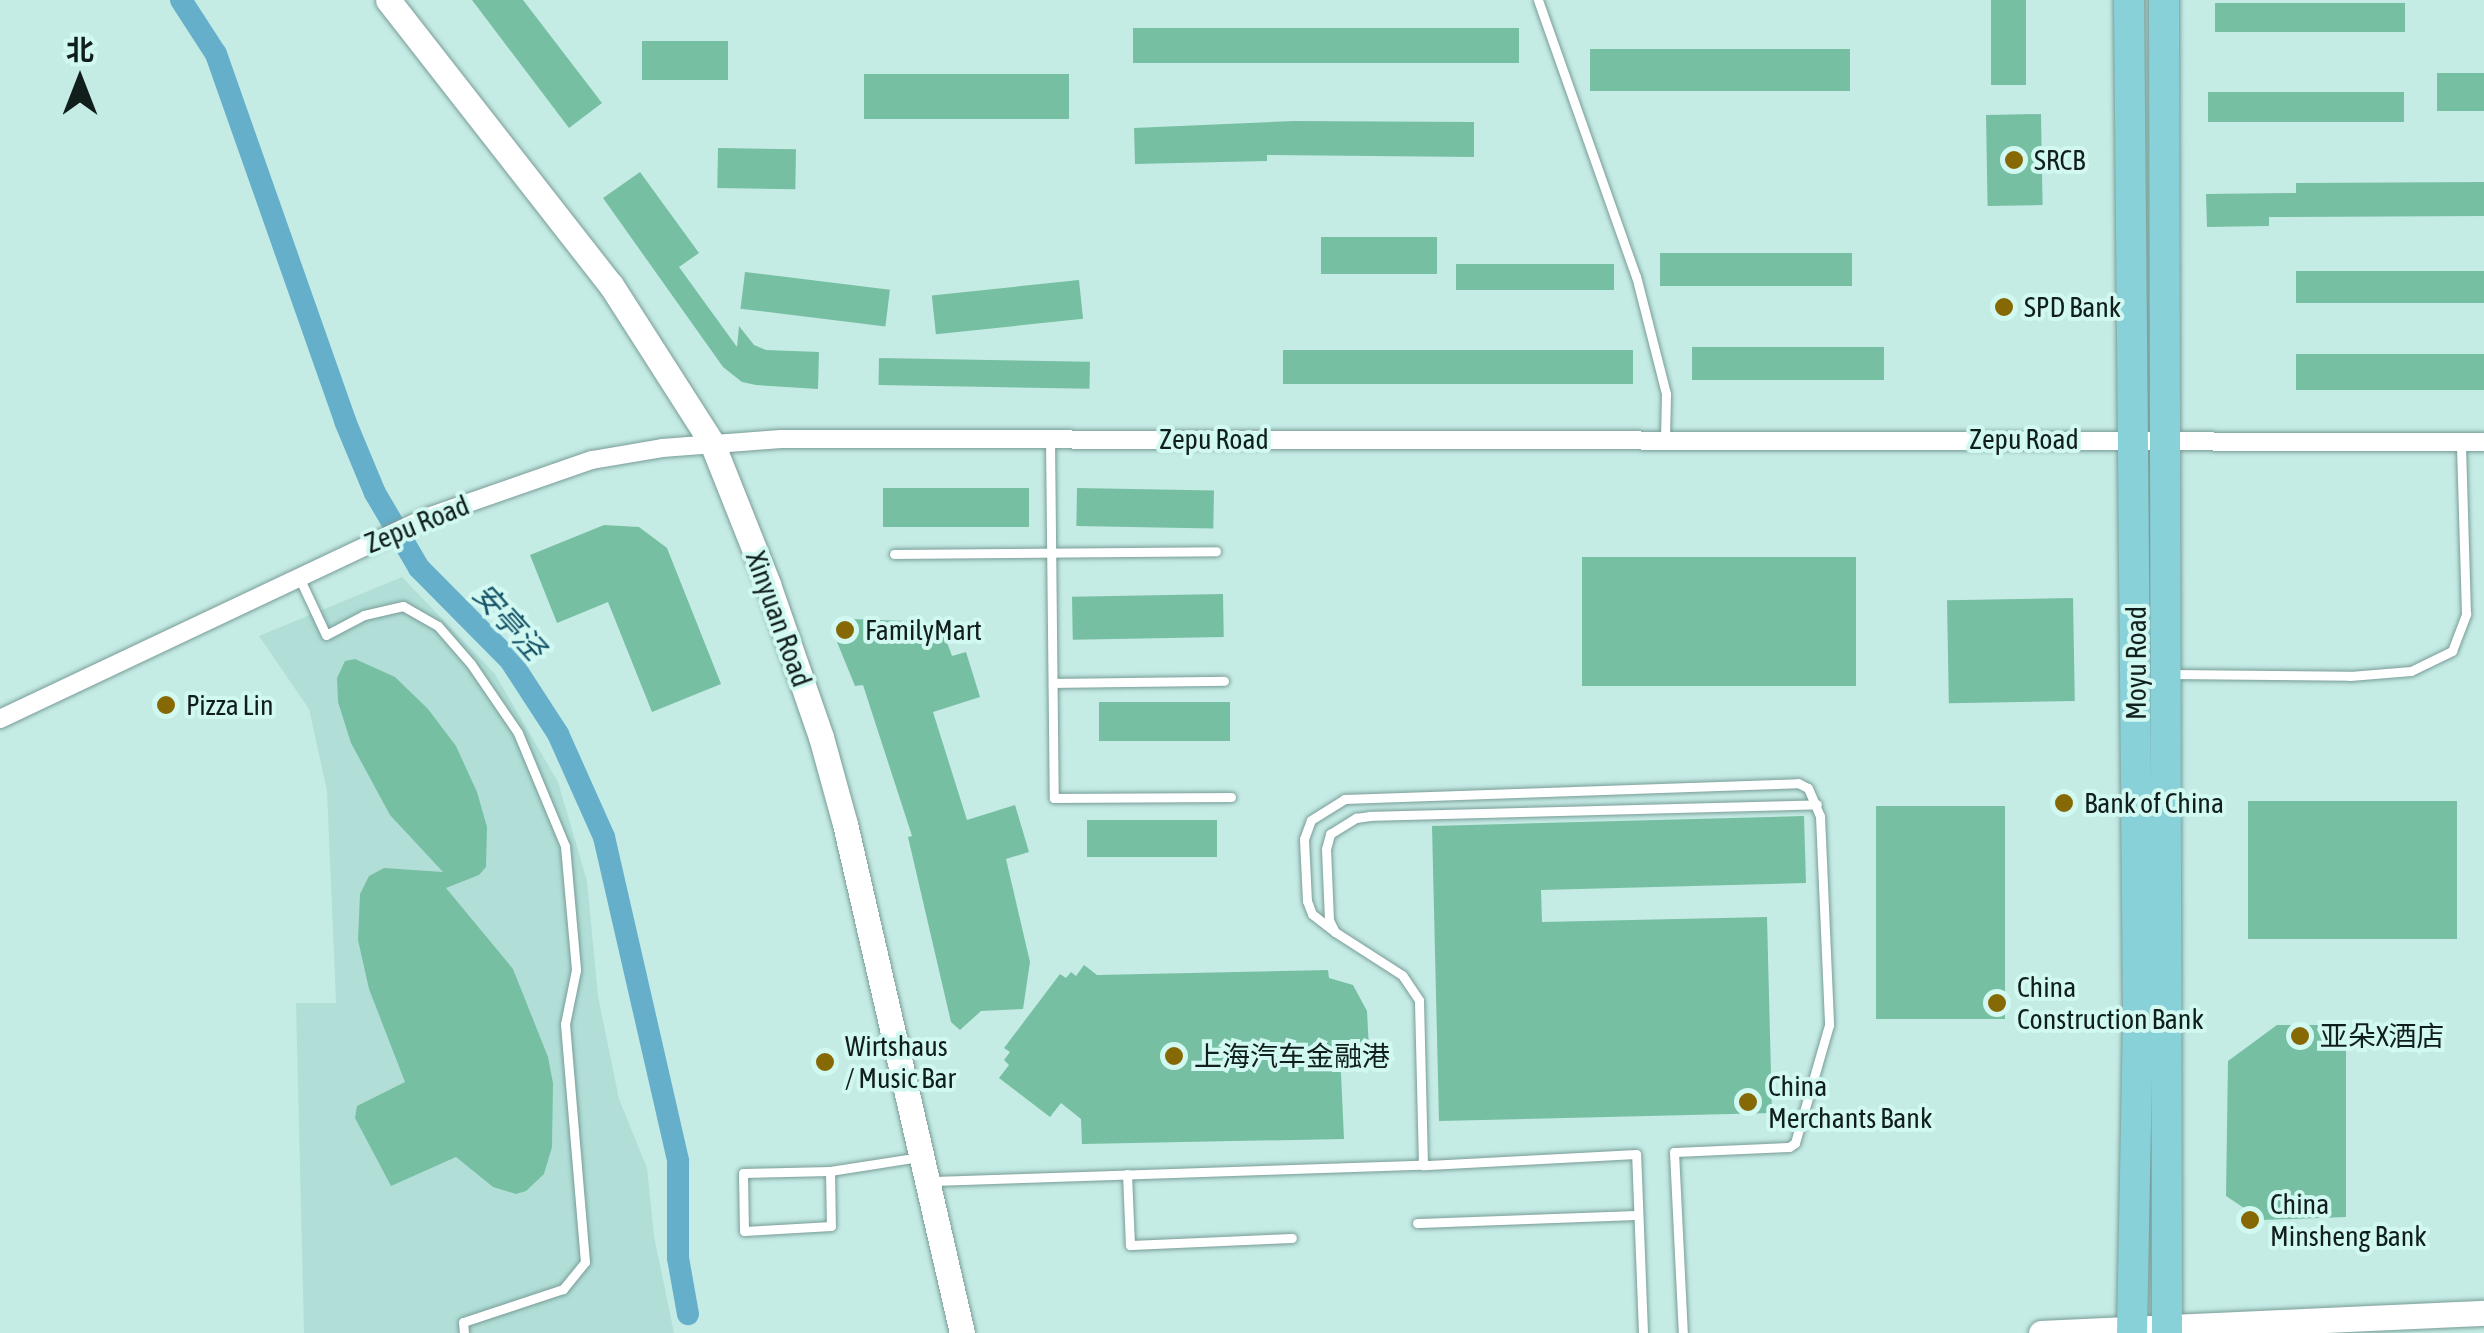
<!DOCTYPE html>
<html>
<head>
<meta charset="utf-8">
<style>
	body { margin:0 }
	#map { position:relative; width:2484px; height:1333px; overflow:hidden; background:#c5ebe5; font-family:"Asap Condensed","Noto Sans SC",sans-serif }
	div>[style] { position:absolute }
	.built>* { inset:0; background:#b1dfd8 }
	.canal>* { height:22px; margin:-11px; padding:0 11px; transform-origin:11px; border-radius:11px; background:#65afcb }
	.building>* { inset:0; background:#77bfa2; transform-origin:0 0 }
	.roads { filter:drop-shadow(0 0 2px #799c97) drop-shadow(0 0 2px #799c97) }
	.lane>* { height:9px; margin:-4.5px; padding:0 4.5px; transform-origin:4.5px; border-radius:4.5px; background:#fff }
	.street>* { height:18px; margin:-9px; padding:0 9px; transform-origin:9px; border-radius:9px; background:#fff }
	.secondary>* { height:25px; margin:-12.5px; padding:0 12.5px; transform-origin:12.5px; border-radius:12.5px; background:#fff }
	.primary>* { height:30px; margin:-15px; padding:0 15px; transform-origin:15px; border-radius:15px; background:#89d1d9 }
	.dots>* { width:28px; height:28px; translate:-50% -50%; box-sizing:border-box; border:5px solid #d2f8f2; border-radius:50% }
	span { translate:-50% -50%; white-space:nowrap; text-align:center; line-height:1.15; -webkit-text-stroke:8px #d2f8f2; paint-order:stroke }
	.poi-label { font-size:28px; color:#101e1c }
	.left { translate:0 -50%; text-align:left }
	.street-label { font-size:28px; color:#101e1c }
	.water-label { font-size:30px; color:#135165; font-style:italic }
	.north { position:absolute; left:30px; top:30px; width:100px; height:100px; -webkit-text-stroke:8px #d2f8f2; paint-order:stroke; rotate:0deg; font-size:28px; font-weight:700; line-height:40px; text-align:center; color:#101e1c }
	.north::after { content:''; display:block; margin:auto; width:35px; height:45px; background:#101e1c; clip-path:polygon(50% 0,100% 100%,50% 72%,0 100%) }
</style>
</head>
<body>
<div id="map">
	<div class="built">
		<i style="clip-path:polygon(402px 577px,495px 674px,558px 782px,587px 881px,598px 996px,619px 1099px,647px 1168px,654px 1236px,674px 1333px,304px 1333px,296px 1003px,336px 1003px,327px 791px,309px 709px,259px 636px)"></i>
	</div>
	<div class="canal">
		<i style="left:181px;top:0;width:64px;rotate:57.1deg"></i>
		<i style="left:216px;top:54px;width:389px;rotate:70.6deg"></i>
		<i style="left:345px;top:421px;width:78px;rotate:67.4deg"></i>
		<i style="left:375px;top:493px;width:87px;rotate:59.6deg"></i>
		<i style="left:419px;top:568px;width:129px;rotate:45.3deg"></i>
		<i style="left:510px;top:660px;width:88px;rotate:57deg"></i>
		<i style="left:558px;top:734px;width:113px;rotate:65.9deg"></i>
		<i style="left:604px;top:837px;width:332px;rotate:77.1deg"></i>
		<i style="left:678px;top:1161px;width:97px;rotate:90deg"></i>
		<i style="left:678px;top:1258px;width:57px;rotate:79.9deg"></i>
	</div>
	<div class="building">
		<i style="clip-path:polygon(472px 0,523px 0,602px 103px,569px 128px)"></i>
		<i style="left:1991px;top:0;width:35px;height:85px"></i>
		<i style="left:2405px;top:3px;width:29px;height:190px;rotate:90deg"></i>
		<i style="left:1133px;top:28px;width:386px;height:35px"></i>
		<i style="left:642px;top:41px;width:86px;height:39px"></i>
		<i style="left:1590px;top:49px;width:260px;height:42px"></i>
		<i style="left:2484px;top:73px;width:38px;height:47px;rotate:90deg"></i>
		<i style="left:864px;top:74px;width:205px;height:45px"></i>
		<i style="left:2208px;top:92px;width:196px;height:30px"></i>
		<i style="left:2041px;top:114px;width:91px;height:55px;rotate:89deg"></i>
		<i style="clip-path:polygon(1293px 121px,1474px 122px,1474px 157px,1267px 155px,1267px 161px,1135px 164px,1134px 128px)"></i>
		<i style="left:718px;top:148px;width:78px;height:40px;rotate:1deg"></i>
		<i style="clip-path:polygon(640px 172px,699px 253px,679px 267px,737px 347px,739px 326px,754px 345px,766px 350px,819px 352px,818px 389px,756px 385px,742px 382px,723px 367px,603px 198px)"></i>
		<i style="clip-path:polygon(2484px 182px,2484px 216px,2269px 217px,2269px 226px,2207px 227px,2206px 194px,2296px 193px,2296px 183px)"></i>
		<i style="left:1321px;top:237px;width:116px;height:37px"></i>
		<i style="left:1660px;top:253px;width:192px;height:33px"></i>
		<i style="left:1456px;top:264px;width:158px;height:26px"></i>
		<i style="left:2484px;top:271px;width:32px;height:188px;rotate:90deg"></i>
		<i style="left:745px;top:272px;width:146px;height:37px;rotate:7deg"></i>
		<i style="left:1079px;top:280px;width:39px;height:148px;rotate:84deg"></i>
		<i style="left:1692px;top:347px;width:192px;height:33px"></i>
		<i style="left:1283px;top:350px;width:350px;height:34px"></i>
		<i style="left:2296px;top:354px;width:188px;height:36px"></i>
		<i style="left:879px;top:358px;width:211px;height:27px;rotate:1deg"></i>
		<i style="left:883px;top:488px;width:146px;height:39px"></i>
		<i style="left:1077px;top:488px;width:137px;height:38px;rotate:1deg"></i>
		<i style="clip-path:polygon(604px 525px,639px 527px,667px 548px,721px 684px,652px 712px,608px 602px,557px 623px,530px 555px)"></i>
		<i style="left:1582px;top:557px;width:274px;height:129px"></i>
		<i style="left:1223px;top:594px;width:43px;height:151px;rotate:89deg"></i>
		<i style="left:2073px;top:598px;width:103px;height:126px;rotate:89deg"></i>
		<i style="clip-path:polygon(851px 619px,934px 622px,941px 626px,952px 656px,966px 652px,980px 697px,933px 712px,967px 820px,1015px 805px,1029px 852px,1006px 859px,1030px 962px,1023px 1009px,981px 1011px,960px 1030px,951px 1022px,908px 837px,912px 836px,863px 685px,855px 686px,835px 637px,838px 626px)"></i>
		<i style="clip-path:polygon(355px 659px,395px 677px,428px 709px,456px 746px,477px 792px,487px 827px,486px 867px,479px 875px,446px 888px,513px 969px,548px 1057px,553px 1083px,552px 1147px,544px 1174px,526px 1191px,516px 1194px,493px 1187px,456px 1157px,391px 1186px,355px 1118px,357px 1106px,405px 1082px,369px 989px,358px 940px,360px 894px,369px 876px,384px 868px,443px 872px,390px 815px,351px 743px,338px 702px,337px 678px,345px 661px)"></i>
		<i style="left:1099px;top:702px;width:131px;height:39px"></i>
		<i style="left:2248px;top:801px;width:209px;height:138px"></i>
		<i style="left:1876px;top:806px;width:129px;height:213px"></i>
		<i style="clip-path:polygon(1804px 816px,1806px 883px,1541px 890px,1542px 922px,1767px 917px,1772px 1113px,1439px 1121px,1432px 826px)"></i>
		<i style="left:1087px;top:820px;width:130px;height:37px"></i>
		<i style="clip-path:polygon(1084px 965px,1097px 975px,1328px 970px,1329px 978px,1353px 985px,1367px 1011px,1369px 1049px,1340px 1052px,1344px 1139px,1082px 1144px,1081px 1119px,1061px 1103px,1050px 1117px,999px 1078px,1009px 1065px,1004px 1060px,1010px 1052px,1004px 1048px,1060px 974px,1066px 978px,1071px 972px,1076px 976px)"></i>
		<i style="clip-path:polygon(2277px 1025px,2346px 1025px,2346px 1217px,2262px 1220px,2226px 1196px,2228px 1061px)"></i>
	</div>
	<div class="roads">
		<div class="lane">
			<i style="left:1538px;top:0;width:293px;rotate:70.5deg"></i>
			<i style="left:1636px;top:276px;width:122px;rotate:75.7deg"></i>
			<i style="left:1666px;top:394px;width:45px;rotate:91.3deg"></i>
			<i style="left:1050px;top:439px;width:359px;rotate:89.4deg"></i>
			<i style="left:1054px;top:798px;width:177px;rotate:-0.3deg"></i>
			<i style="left:894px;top:554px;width:322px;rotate:-0.5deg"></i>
			<i style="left:298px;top:575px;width:66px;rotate:65deg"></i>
			<i style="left:326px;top:635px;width:43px;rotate:-27.8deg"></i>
			<i style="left:364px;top:615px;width:40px;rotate:-13deg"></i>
			<i style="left:403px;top:606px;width:40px;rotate:29.7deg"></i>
			<i style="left:438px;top:626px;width:50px;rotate:49deg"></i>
			<i style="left:471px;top:664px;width:83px;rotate:55.7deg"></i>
			<i style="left:518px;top:733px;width:122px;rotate:67.4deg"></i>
			<i style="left:565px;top:846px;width:124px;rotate:84.9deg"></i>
			<i style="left:576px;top:970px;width:55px;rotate:101.5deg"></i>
			<i style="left:565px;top:1024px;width:239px;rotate:85.2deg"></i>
			<i style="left:585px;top:1262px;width:35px;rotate:129deg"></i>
			<i style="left:563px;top:1289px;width:105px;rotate:161.7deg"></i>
			<i style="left:463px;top:1322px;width:11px;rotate:85deg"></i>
			<i style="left:2171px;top:674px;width:179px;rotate:0.6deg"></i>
			<i style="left:2350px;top:676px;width:61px;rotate:-4.7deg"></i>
			<i style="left:2411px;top:671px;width:46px;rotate:-26deg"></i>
			<i style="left:2452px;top:651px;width:40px;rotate:-69deg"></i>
			<i style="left:2466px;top:614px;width:172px;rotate:-91.7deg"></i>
			<i style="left:1053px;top:683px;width:171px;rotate:-0.7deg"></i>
			<i style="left:1335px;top:932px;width:29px;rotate:-142deg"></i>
			<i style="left:1312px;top:914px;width:14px;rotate:-111deg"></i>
			<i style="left:1307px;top:901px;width:62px;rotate:-92.8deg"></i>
			<i style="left:1304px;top:839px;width:20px;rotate:-70deg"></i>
			<i style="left:1311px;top:820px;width:39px;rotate:-32deg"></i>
			<i style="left:1344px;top:799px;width:454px;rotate:-2deg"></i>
			<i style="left:1798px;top:783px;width:11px;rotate:27deg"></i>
			<i style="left:1808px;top:788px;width:30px;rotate:67deg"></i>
			<i style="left:1820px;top:816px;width:209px;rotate:87.5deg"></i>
			<i style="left:1829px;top:1025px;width:123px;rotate:106.1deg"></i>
			<i style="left:1795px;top:1143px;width:7px;rotate:146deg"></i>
			<i style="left:1789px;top:1147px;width:115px;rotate:177.5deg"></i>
			<i style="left:1674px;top:1152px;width:181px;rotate:87.2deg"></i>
			<i style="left:830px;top:1171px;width:55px;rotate:89deg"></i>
			<i style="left:831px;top:1226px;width:87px;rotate:176.7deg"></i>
			<i style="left:744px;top:1231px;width:58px;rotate:-91deg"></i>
			<i style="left:743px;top:1173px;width:87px;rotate:-1.3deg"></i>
			<i style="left:830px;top:1171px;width:90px;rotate:-8.9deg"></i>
			<i style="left:1127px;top:1174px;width:71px;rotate:87.6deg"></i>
			<i style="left:1130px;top:1245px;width:162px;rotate:-2.5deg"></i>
			<i style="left:930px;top:1181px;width:493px;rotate:-1.9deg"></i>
			<i style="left:1417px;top:1223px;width:221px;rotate:-2.1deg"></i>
			<i style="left:1643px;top:1333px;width:179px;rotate:-92.2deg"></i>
			<i style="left:1636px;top:1154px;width:213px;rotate:177deg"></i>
			<i style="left:1423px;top:1165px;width:165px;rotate:-91.4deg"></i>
			<i style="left:1419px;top:1000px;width:30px;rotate:-124deg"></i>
			<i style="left:1402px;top:975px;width:80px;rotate:-147.3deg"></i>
			<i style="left:1335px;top:932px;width:13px;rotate:-117deg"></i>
			<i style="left:1329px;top:920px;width:71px;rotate:-92.4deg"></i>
			<i style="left:1326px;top:849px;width:16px;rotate:-75deg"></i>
			<i style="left:1330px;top:834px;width:31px;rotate:-32deg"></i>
			<i style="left:1356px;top:818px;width:14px;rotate:-8deg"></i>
			<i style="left:1370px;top:816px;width:447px;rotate:-1.5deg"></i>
		</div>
		<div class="street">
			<i style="left:0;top:719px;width:473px;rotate:-25.3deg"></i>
			<i style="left:428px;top:517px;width:174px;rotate:-19.2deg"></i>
			<i style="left:592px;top:460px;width:71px;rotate:-9.7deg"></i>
			<i style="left:662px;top:448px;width:119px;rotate:-4.3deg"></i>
			<i style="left:781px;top:439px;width:1703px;rotate:0.1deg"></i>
		</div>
		<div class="secondary">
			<i style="left:388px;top:0;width:362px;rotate:52deg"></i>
			<i style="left:611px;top:285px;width:188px;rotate:57.4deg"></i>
			<i style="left:712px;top:443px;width:152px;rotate:68.3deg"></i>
			<i style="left:768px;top:584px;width:162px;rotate:70.9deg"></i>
			<i style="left:821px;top:737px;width:90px;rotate:74.6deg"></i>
			<i style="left:845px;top:824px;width:522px;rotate:77.05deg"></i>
			<i style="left:2041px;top:1333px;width:443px;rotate:-2.6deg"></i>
		</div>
		<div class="primary">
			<i style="left:2129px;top:0;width:1020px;rotate:89.49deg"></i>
			<i style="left:2138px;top:1020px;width:313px;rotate:91.1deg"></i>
			<i style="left:2164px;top:0;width:1333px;rotate:89.87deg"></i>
		</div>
	</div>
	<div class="dots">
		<i style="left:2014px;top:160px;background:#866904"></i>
		<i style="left:2004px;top:307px;background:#866904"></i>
		<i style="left:845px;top:630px;background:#866904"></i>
		<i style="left:166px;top:705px;background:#866904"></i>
		<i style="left:2064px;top:803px;background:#866904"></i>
		<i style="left:1997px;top:1003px;background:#866904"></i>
		<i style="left:2300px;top:1036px;background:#866904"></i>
		<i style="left:1174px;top:1056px;background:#866904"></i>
		<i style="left:825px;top:1062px;background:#866904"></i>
		<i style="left:1748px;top:1102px;background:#866904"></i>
		<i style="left:2250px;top:1220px;background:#866904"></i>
	</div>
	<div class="poi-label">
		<span class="left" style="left:2034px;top:160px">SRCB</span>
		<span class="left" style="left:2024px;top:307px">SPD Bank</span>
		<span class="left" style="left:865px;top:630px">FamilyMart</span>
		<span class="left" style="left:186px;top:705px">Pizza Lin</span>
		<span class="left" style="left:2084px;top:803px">Bank of China</span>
		<span class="left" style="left:2017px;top:1003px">China<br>Construction Bank</span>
		<span class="left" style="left:2320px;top:1036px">亚朵X酒店</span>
		<span class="left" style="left:845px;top:1062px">Wirtshaus<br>/ Music Bar</span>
		<span class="left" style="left:1194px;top:1056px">上海汽车金融港</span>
		<span class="left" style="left:1768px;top:1102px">China<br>Merchants Bank</span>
		<span class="left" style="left:2270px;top:1220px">China<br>Minsheng Bank</span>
	</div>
	<div class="street-label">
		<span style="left:1214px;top:439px">Zepu Road</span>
		<span style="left:2024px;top:439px">Zepu Road</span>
		<span style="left:417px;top:524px;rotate:-22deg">Zepu Road</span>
		<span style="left:779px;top:619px;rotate:70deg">Xinyuan Road</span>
		<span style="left:2136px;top:663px;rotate:-90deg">Moyu Road</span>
	</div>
	<div class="water-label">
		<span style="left:509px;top:621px;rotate:48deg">安亭泾</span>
	</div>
	<div class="north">北</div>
</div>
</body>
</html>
